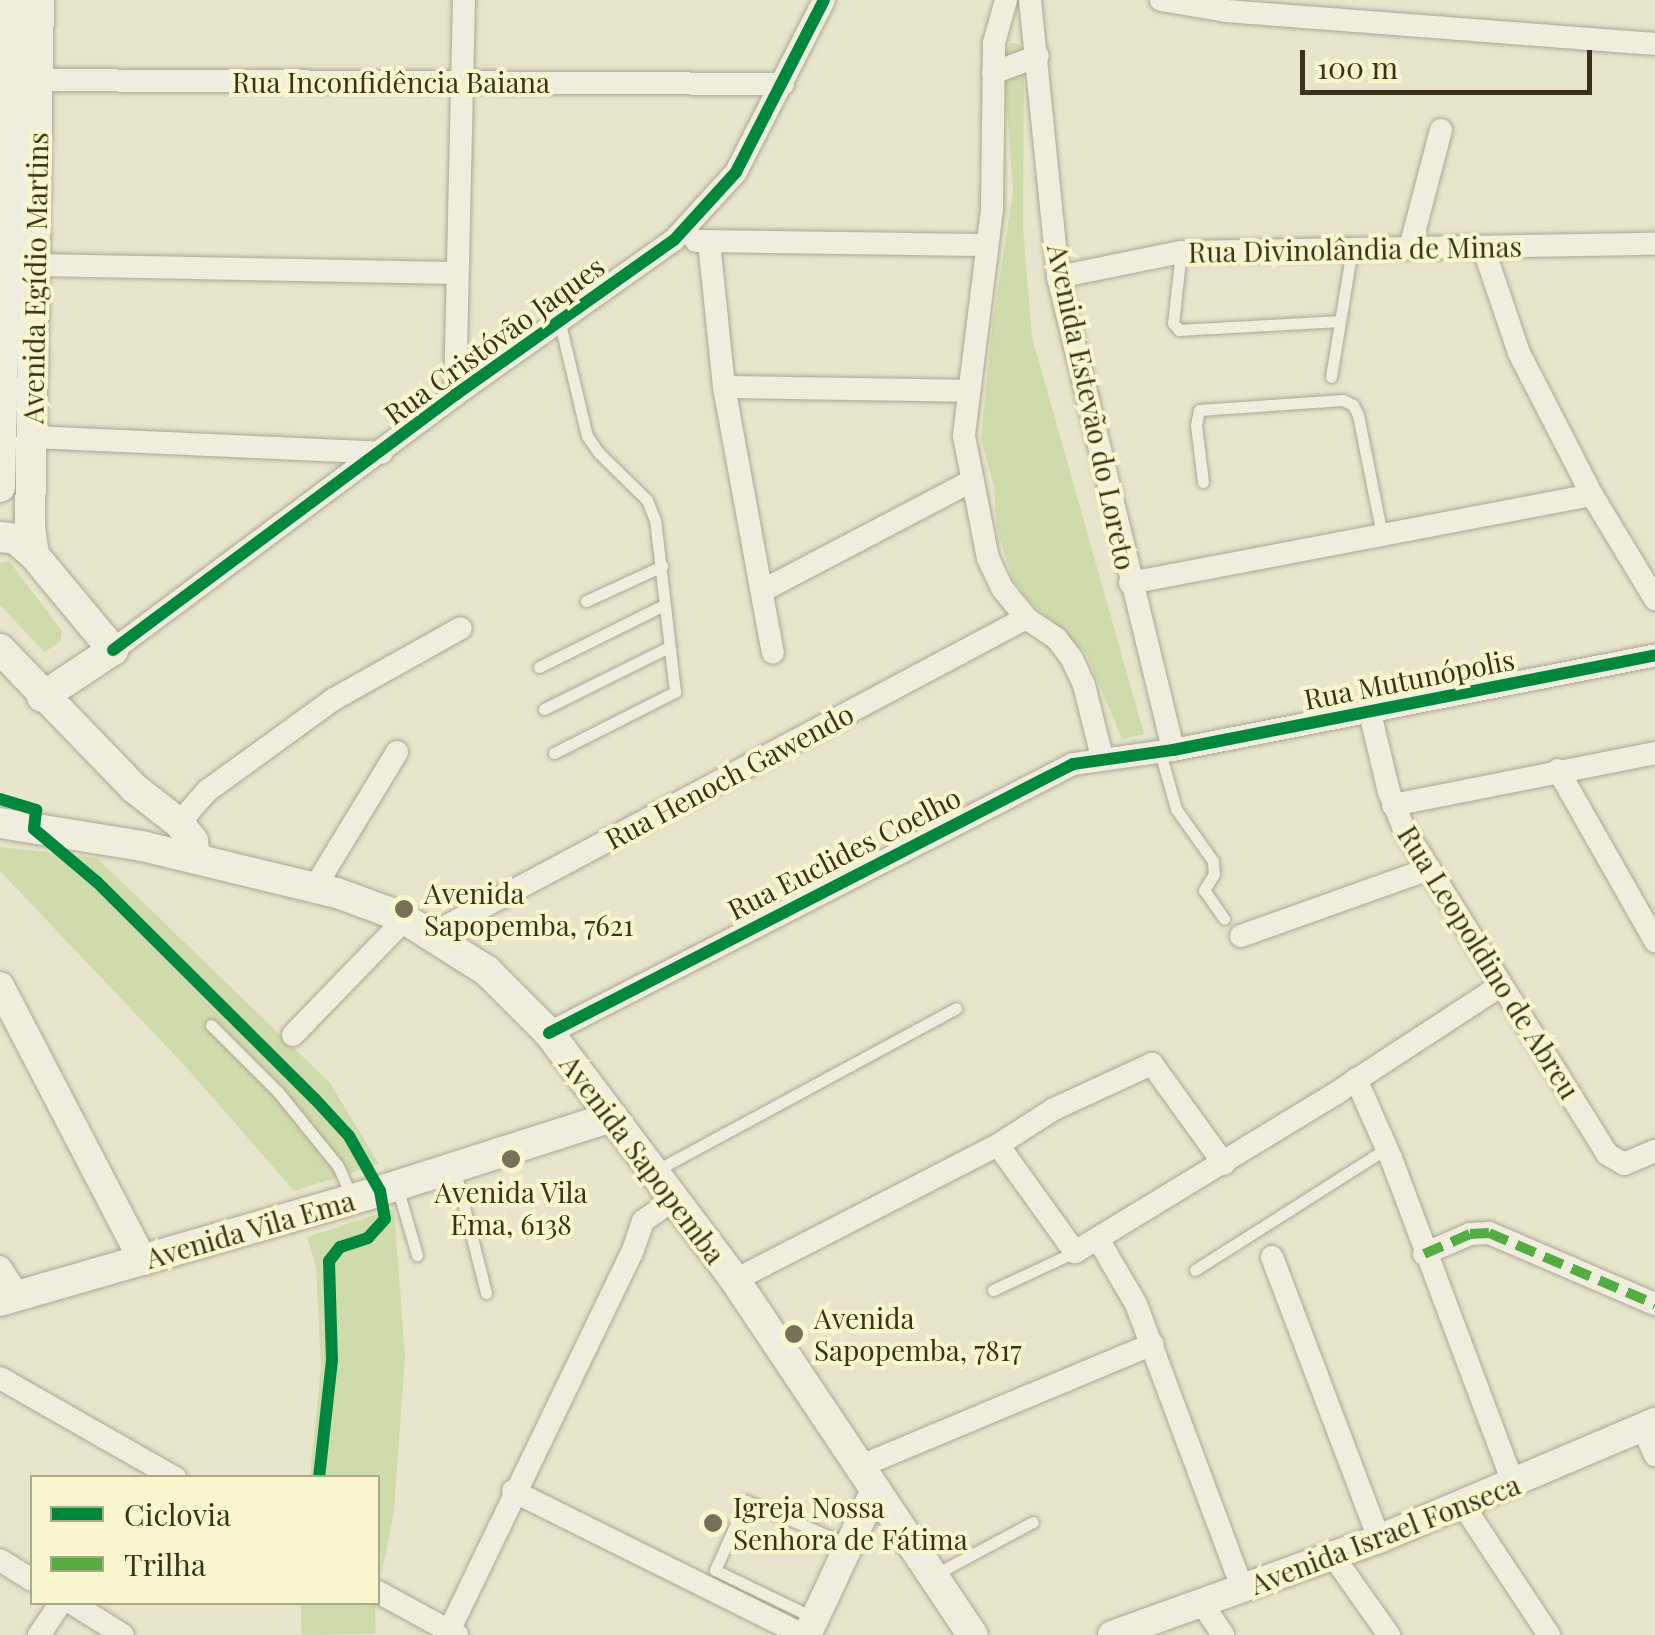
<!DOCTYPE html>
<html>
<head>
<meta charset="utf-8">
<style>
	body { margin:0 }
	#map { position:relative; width:1655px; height:1635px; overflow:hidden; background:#e7e5cb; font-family:"Playfair Display",serif }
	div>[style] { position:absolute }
	.green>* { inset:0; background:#d0dbac; transform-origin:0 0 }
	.roads { filter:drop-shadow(0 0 2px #aca895) drop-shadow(0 0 2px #aca895) }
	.service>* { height:11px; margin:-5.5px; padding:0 5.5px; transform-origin:5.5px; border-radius:5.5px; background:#eeedde }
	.minor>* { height:22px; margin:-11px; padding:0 11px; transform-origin:11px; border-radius:11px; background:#eeedde }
	.tertiary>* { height:28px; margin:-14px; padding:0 14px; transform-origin:14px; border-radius:14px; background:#eeedde }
	.secondary>* { height:30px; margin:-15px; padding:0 15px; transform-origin:15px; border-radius:15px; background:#eeedde }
	.quiet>* { height:10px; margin-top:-5px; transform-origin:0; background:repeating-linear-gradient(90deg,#55ac43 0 20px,transparent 0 30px) }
	.cycleway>* { height:12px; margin:-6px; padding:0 6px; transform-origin:6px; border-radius:6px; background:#00873e }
	.dots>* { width:28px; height:28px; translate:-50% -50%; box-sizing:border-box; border:5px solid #f9f6cf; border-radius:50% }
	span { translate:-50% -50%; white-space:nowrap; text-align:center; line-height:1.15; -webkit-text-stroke:8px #f9f6cf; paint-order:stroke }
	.street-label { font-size:28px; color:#3c321b }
	.poi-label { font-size:28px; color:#3c321b }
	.left { translate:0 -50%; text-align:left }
	.legend { position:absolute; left:30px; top:1475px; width:350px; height:130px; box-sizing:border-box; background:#f9f6cf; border:2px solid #ada887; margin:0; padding:12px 18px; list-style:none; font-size:30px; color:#3c321b }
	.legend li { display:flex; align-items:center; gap:20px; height:50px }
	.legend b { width:50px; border:2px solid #ada887 }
	.scale { position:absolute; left:1300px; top:50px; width:292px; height:45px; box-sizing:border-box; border:5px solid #3c321b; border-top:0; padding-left:12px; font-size:30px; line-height:35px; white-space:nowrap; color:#3c321b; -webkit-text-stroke:8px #f9f6cf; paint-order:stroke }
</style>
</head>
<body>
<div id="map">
	<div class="green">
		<i style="clip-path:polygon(1011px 43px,1019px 44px,1024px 54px,1023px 228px,1032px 337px,1144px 734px,1122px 739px,1086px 653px,1027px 599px,1013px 579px,997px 530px,994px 486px,981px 439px,992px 328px,1013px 192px,1003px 55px)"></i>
		<i style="clip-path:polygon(9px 561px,62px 631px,60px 642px,44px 652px,0 605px,0 563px)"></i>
		<i style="clip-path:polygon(0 847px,97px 858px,330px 1083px,379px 1164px,294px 1191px,186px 1067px,0 871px)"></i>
		<i style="clip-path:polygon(394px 1209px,405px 1356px,394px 1511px,381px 1578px,378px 1478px,310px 1477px,321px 1368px,316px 1267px,307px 1237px)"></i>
		<i style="left:301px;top:1603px;width:74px;height:32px;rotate:-1deg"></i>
	</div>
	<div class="roads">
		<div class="service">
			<i style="left:1181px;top:252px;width:71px;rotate:96.4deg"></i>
			<i style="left:1173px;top:323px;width:9px;rotate:49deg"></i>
			<i style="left:1179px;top:330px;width:161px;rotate:-3.2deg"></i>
			<i style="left:1331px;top:377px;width:130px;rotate:-80.7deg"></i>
			<i style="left:1203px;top:482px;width:57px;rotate:-97deg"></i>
			<i style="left:1196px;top:425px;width:15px;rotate:-79deg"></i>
			<i style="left:1199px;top:410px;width:144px;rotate:-4deg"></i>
			<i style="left:1343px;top:400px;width:11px;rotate:27deg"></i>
			<i style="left:1353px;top:405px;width:11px;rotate:63deg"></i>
			<i style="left:1358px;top:415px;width:122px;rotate:78.7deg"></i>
			<i style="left:586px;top:601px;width:84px;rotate:-24.7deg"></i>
			<i style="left:539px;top:667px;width:140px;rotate:-26.4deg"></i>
			<i style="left:544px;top:709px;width:137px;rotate:-26.4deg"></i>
			<i style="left:1160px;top:752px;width:59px;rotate:74.3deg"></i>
			<i style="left:1176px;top:809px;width:64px;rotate:54.6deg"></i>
			<i style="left:1213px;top:861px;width:13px;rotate:86deg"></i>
			<i style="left:1214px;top:874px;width:19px;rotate:122deg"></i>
			<i style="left:1204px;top:890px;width:35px;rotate:55deg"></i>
			<i style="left:554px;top:753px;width:136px;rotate:-26.8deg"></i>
			<i style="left:675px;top:692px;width:173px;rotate:-96.6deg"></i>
			<i style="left:655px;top:520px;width:22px;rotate:-112deg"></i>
			<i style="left:647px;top:500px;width:67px;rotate:-135.6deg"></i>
			<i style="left:599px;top:453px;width:21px;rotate:-125deg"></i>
			<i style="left:587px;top:436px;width:120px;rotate:-103.5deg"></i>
			<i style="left:211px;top:1025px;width:95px;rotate:45deg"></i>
			<i style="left:278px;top:1092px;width:95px;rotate:51deg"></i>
			<i style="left:338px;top:1166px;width:32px;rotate:66deg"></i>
			<i style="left:657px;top:1170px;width:340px;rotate:-28.4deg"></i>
			<i style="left:455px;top:1171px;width:126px;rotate:75.7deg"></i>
			<i style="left:397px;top:1187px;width:71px;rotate:73.6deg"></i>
			<i style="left:1195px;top:1270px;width:227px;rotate:-32.4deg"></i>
			<i style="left:993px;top:1290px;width:90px;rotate:-24.9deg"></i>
			<i style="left:934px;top:1575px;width:112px;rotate:-28.2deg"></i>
			<i style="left:812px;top:1617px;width:108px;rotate:-154.1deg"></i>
			<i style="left:715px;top:1570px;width:76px;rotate:-65.8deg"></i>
			<i style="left:746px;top:1501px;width:113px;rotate:22.9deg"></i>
		</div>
		<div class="minor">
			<i style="left:1006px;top:0;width:45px;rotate:105.6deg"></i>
			<i style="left:994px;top:43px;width:167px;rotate:90.7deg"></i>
			<i style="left:992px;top:210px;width:228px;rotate:97.1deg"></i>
			<i style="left:964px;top:436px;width:124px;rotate:78.9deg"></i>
			<i style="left:988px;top:558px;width:33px;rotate:65deg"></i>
			<i style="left:1002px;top:588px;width:38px;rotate:51deg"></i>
			<i style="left:1026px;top:618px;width:37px;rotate:34deg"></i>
			<i style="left:1057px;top:639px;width:25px;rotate:53deg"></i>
			<i style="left:1072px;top:659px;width:29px;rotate:65deg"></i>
			<i style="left:1084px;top:685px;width:74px;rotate:76deg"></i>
			<i style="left:1030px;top:0;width:278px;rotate:84.2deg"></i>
			<i style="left:1058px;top:277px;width:487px;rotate:76.3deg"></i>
			<i style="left:1161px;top:0;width:66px;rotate:9.6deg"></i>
			<i style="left:1226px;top:11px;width:430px;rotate:4.4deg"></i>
			<i style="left:993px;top:73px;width:48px;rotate:-20.7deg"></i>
			<i style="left:21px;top:80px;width:762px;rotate:0.3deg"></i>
			<i style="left:696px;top:241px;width:291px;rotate:0.8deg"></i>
			<i style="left:709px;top:242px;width:146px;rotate:84.1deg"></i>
			<i style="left:724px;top:387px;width:270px;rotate:79.6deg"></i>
			<i style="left:1483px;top:247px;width:112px;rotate:71.2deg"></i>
			<i style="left:1519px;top:353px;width:160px;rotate:62.8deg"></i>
			<i style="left:1592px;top:495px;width:122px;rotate:58.8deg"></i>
			<i style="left:1410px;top:248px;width:122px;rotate:-75.3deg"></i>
			<i style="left:35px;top:265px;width:420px;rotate:1.1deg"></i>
			<i style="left:1058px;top:277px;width:126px;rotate:-11.5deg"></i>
			<i style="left:1181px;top:252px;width:474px;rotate:-1deg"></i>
			<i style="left:724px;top:387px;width:244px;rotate:0.9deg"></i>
			<i style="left:455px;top:395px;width:395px;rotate:-88.7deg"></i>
			<i style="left:33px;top:437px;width:349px;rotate:2.6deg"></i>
			<i style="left:1130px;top:583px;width:470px;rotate:-10.8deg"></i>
			<i style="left:762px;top:591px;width:238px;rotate:-27.7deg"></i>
			<i style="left:113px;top:650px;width:427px;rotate:-36.7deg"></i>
			<i style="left:455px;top:395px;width:268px;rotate:-35.3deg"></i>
			<i style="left:674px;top:240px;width:92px;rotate:-47.6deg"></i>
			<i style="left:736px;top:172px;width:193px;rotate:-62.9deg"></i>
			<i style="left:1370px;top:713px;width:81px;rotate:76.5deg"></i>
			<i style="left:1389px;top:792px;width:38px;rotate:68deg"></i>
			<i style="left:1403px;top:827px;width:385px;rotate:58deg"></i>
			<i style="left:1607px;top:1154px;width:20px;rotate:30deg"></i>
			<i style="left:1624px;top:1164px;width:34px;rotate:-23deg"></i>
			<i style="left:1558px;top:770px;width:197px;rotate:60.4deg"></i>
			<i style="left:1393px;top:805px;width:267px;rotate:-11.2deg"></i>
			<i style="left:179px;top:823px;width:43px;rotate:-48.8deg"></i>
			<i style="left:207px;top:791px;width:157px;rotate:-35.9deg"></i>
			<i style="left:334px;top:699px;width:145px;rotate:-29.2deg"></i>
			<i style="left:315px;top:887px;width:158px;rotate:-58.7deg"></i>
			<i style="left:432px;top:934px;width:673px;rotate:-28.01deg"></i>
			<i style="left:1241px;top:936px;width:200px;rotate:-19.6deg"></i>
			<i style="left:549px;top:1033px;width:589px;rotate:-27.17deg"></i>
			<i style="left:1073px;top:764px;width:101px;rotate:-8deg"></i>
			<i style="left:1173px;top:750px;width:491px;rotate:-11.1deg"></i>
			<i style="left:293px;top:1035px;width:161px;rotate:-46deg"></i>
			<i style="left:1356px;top:1079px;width:86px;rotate:66.1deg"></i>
			<i style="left:1391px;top:1158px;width:349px;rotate:69.4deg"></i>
			<i style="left:998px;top:1145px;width:67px;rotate:-32.7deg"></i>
			<i style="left:1054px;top:1109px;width:108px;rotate:-24.7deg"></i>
			<i style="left:1152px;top:1064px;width:123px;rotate:54.2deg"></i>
			<i style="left:1098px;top:1239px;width:75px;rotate:59.7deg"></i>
			<i style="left:1136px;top:1304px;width:305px;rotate:69.5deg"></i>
			<i style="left:1424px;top:1254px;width:50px;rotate:-23.5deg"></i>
			<i style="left:1470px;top:1234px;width:19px;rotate:-3deg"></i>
			<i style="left:1489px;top:1233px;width:181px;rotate:23.2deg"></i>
			<i style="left:1272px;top:1257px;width:302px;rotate:69.2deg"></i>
			<i style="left:0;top:1267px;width:33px;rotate:57deg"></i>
			<i style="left:735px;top:1280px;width:296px;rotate:-27.2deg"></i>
			<i style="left:998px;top:1145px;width:132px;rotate:54.3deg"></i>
			<i style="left:1075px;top:1252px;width:308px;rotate:-31.3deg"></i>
			<i style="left:1338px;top:1092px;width:194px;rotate:-33.2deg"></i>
			<i style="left:0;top:1378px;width:202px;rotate:29.7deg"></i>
			<i style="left:1643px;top:1428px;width:30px;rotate:66deg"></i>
			<i style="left:861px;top:1466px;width:316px;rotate:-22.7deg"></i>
			<i style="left:513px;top:1491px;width:324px;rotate:26.4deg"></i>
			<i style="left:1463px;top:1505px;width:156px;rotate:56.5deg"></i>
			<i style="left:1333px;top:1556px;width:97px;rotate:54.7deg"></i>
			<i style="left:0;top:1560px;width:38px;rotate:32deg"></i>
			<i style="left:378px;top:1592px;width:90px;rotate:28.6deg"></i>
			<i style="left:70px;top:1602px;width:62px;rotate:31.9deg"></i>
			<i style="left:1203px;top:1605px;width:36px;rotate:56deg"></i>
			<i style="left:39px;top:1635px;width:40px;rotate:-56deg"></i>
			<i style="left:447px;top:1635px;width:424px;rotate:-64.2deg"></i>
			<i style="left:632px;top:1253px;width:34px;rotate:-71deg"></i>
			<i style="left:643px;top:1221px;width:38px;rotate:-35deg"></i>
		</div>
		<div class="tertiary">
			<i style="left:0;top:986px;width:310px;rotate:62.5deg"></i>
			<i style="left:807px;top:1635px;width:162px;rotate:-64.9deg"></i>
			<i style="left:1112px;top:1635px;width:284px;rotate:-19.8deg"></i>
			<i style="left:1379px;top:1539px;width:300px;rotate:-23deg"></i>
		</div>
		<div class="secondary">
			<i style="left:0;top:487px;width:487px;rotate:-88.7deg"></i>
			<i style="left:0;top:537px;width:16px;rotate:7deg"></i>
			<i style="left:16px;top:539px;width:24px;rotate:42deg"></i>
			<i style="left:34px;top:555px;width:124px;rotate:50.3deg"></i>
			<i style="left:113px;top:650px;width:85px;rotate:146.5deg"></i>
			<i style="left:34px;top:555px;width:30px;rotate:-98deg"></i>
			<i style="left:30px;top:525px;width:525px;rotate:-89.02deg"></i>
			<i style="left:0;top:649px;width:193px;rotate:46deg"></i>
			<i style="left:134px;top:788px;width:57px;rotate:37.9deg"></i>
			<i style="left:179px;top:823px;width:23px;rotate:52deg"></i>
			<i style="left:193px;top:841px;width:16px;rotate:83deg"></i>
			<i style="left:0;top:823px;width:144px;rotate:9.2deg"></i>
			<i style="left:142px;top:846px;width:201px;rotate:13.6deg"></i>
			<i style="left:337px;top:893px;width:67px;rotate:20.1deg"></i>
			<i style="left:400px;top:916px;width:103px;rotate:32.3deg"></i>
			<i style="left:487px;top:971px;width:88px;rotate:45deg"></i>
			<i style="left:549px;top:1033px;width:309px;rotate:53deg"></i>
			<i style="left:735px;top:1280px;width:427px;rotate:56.2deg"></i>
			<i style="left:0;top:1301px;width:396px;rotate:-16.1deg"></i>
			<i style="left:380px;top:1191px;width:244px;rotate:-17.7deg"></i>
		</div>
	</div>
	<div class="quiet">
		<i style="left:1424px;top:1254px;width:50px;rotate:-23.5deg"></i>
		<i style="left:1470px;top:1234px;width:19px;rotate:-3deg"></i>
		<i style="left:1489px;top:1233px;width:181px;rotate:23.2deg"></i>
	</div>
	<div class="cycleway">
		<i style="left:113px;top:650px;width:427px;rotate:-36.7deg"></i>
		<i style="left:455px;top:395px;width:268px;rotate:-35.3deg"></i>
		<i style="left:674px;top:240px;width:92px;rotate:-47.6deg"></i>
		<i style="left:736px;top:172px;width:193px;rotate:-62.9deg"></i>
		<i style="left:0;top:799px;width:38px;rotate:17deg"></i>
		<i style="left:36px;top:810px;width:19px;rotate:96deg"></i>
		<i style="left:34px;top:829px;width:82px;rotate:40.1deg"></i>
		<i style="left:97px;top:882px;width:306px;rotate:44.9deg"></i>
		<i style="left:314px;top:1098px;width:52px;rotate:47.4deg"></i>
		<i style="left:349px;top:1136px;width:63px;rotate:60.6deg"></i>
		<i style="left:380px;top:1191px;width:28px;rotate:80deg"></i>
		<i style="left:385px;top:1219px;width:25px;rotate:132deg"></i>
		<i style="left:368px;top:1238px;width:29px;rotate:162deg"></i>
		<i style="left:340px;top:1247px;width:18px;rotate:128deg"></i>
		<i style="left:329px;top:1261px;width:99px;rotate:88.3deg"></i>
		<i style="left:332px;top:1360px;width:119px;rotate:96.3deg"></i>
		<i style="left:549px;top:1033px;width:589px;rotate:-27.17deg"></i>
		<i style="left:1073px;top:764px;width:101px;rotate:-8deg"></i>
		<i style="left:1173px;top:750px;width:491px;rotate:-11.1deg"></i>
	</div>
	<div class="dots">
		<i style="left:404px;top:909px;background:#787159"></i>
		<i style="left:511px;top:1159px;background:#787159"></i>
		<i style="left:794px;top:1334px;background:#787159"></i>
		<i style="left:713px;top:1523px;background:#787159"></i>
	</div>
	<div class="street-label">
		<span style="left:391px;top:82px">Rua Inconfidência Baiana</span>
		<span style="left:1355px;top:249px;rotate:-1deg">Rua Divinolândia de Minas</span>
		<span style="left:35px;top:278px;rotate:-89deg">Avenida Egídio Martins</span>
		<span style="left:494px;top:340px;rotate:-36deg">Rua Cristóvão Jaques</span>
		<span style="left:1092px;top:407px;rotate:78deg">Avenida Estevão do Loreto</span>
		<span style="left:1409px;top:679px;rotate:-11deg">Rua Mutunópolis</span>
		<span style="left:729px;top:776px;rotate:-28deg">Rua Henoch Gawendo</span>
		<span style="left:844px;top:853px;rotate:-27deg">Rua Euclides Coelho</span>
		<span style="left:1489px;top:962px;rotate:58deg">Rua Leopoldino de Abreu</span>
		<span style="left:643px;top:1159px;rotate:53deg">Avenida Sapopemba</span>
		<span style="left:250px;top:1229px;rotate:-16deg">Avenida Vila Ema</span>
		<span style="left:1385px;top:1534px;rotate:-21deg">Avenida Israel Fonseca</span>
	</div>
	<div class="poi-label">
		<span class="left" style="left:424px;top:909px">Avenida<br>Sapopemba, 7621</span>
		<span style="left:511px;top:1208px">Avenida Vila<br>Ema, 6138</span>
		<span class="left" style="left:814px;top:1334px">Avenida<br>Sapopemba, 7817</span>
		<span class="left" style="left:733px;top:1523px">Igreja Nossa<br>Senhora de Fátima</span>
	</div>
	<ul class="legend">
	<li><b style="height:12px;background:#00873e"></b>Ciclovia</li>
	<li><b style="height:12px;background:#55ac43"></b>Trilha</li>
	</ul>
	<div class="scale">100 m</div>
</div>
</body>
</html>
